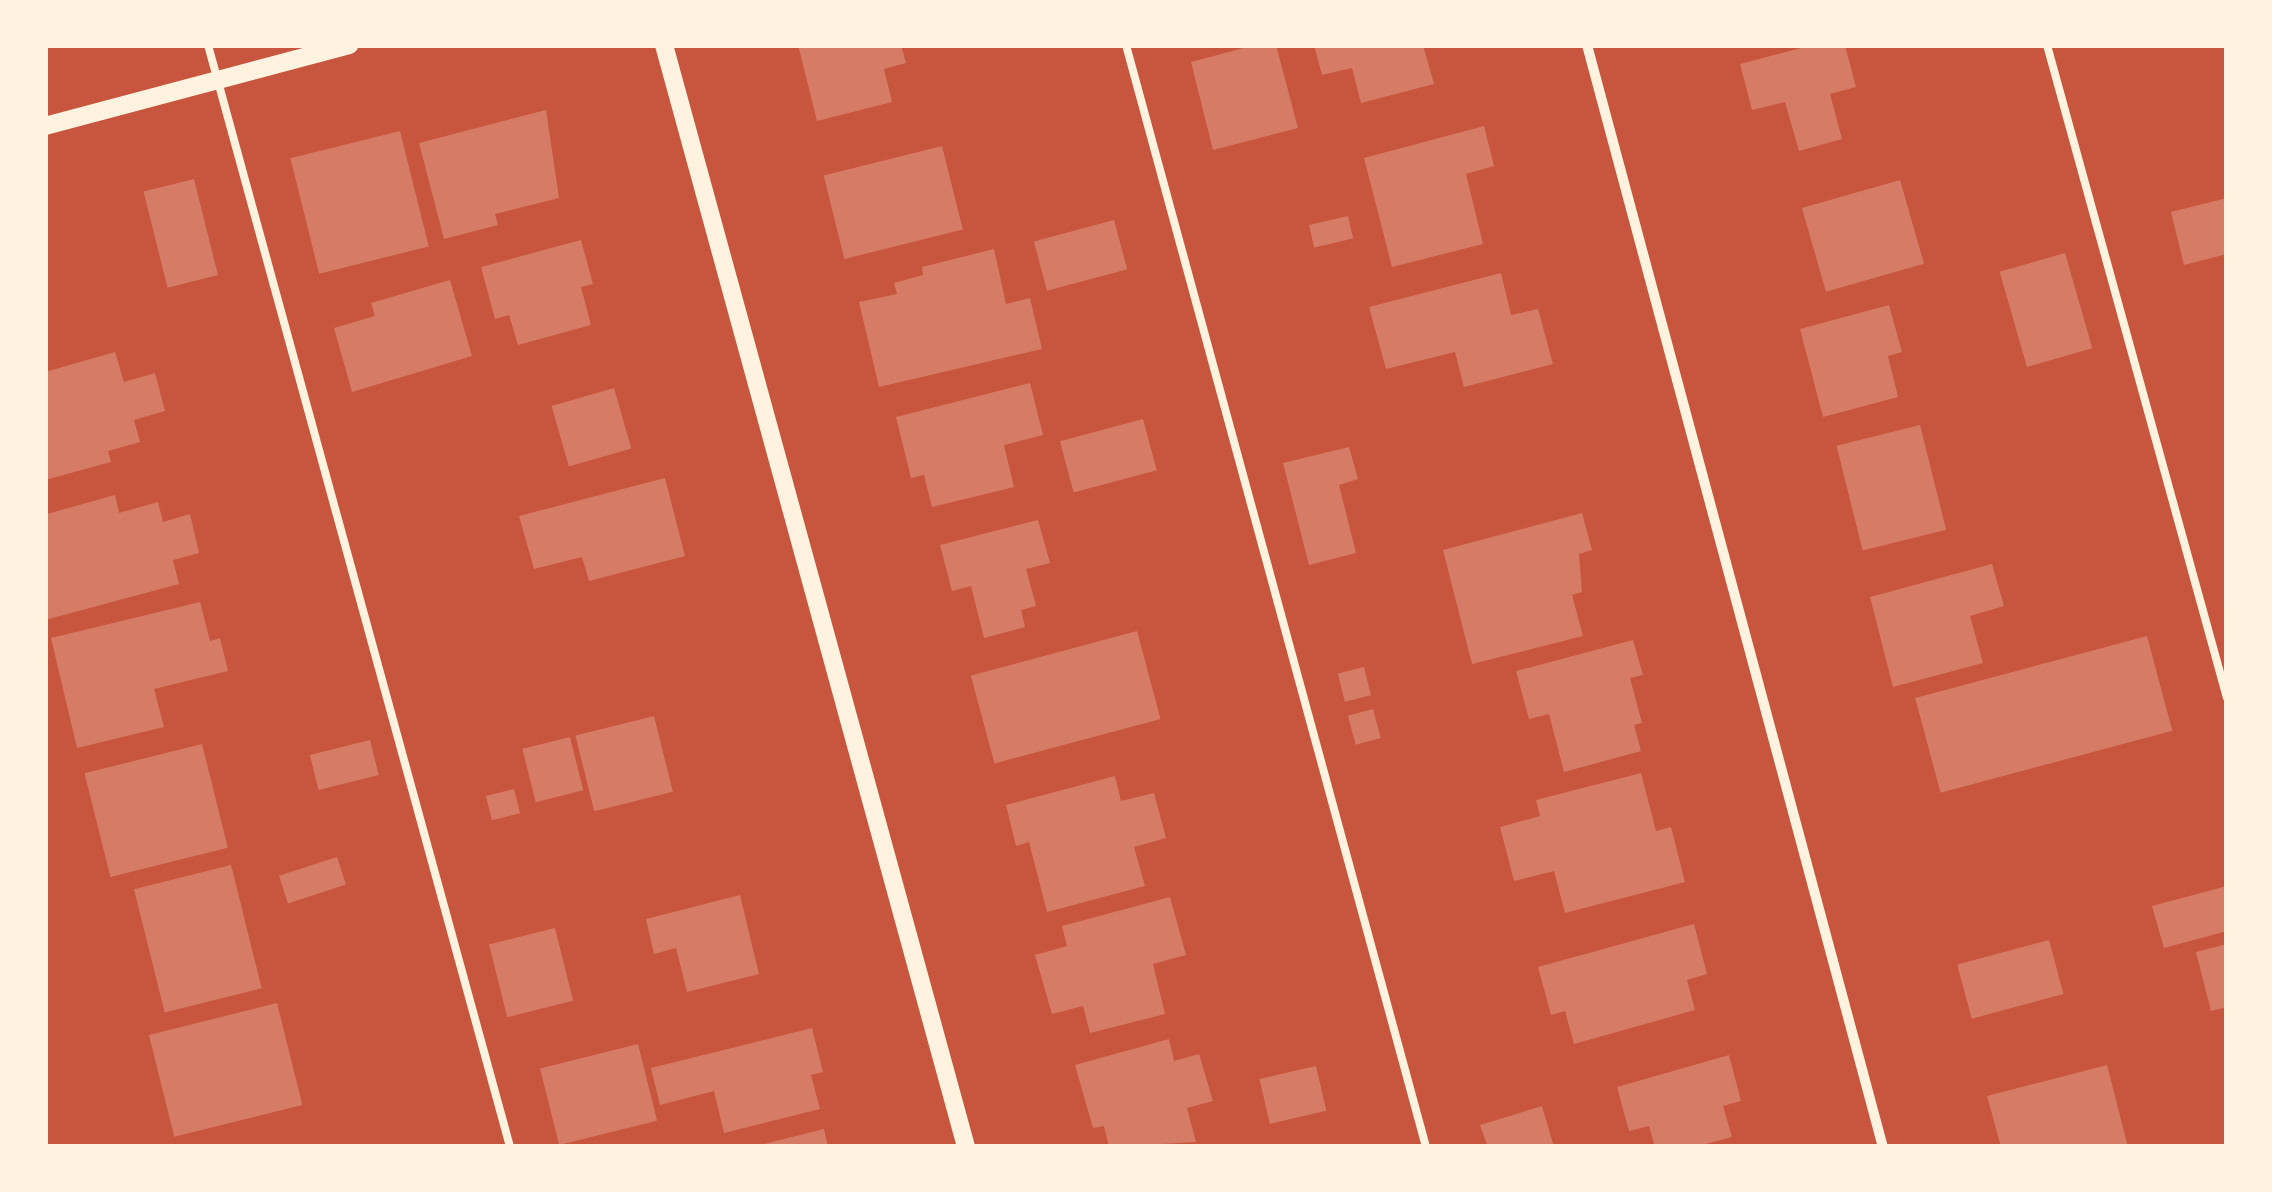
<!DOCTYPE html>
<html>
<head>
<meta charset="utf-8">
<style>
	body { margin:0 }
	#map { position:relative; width:2272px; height:1192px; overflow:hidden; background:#c8553d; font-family:"Work Sans",sans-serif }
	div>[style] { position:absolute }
	.building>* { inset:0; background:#d67c66; transform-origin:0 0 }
	.service>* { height:8px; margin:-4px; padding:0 4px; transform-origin:4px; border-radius:4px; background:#fff3e0 }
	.minor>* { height:10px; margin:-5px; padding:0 5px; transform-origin:5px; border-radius:5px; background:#fff3e0 }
	.tertiary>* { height:18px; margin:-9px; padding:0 9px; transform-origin:9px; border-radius:9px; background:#fff3e0 }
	span { translate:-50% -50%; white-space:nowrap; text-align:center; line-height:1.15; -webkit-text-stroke:10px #fff3e0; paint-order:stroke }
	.frame { position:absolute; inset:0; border:48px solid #fff3e0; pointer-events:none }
</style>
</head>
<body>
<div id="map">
	<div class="building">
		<i style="clip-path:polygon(798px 45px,901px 45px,906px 63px,884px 69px,892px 102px,817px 121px)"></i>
		<i style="clip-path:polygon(1255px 45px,1276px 45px,1298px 128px,1213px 150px,1191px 62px)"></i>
		<i style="clip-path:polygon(1314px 45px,1423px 45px,1434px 84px,1361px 103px,1352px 68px,1322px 75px)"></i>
		<i style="clip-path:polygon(1812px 45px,1845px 45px,1856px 87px,1830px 94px,1842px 139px,1799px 151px,1785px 102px,1752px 110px,1740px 64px)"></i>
		<i style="clip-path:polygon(546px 110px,559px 198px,495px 214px,498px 225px,444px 239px,419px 143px)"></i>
		<i style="clip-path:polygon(1484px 126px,1494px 166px,1466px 174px,1483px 244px,1392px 267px,1364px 158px)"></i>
		<i style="left:400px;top:131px;width:119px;height:113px;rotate:76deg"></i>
		<i style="left:942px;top:146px;width:86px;height:122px;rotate:76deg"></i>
		<i style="left:194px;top:179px;width:99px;height:52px;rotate:76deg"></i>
		<i style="left:1900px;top:180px;width:87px;height:102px;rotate:74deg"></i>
		<i style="clip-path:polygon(2227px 198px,2227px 254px,2184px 265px,2171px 212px)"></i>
		<i style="left:1348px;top:216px;width:23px;height:40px;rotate:77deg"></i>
		<i style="left:1114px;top:220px;width:51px;height:83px;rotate:75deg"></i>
		<i style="clip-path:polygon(581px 240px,593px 284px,581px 287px,591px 325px,518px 345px,509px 315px,495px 319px,481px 267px)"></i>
		<i style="clip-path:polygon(994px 249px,1006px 304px,1030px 298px,1042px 349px,879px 387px,859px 302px,897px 294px,894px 283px,923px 275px,922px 267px)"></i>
		<i style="left:2065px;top:253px;width:99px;height:68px;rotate:74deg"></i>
		<i style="clip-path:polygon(1501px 273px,1511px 315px,1538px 309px,1553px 364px,1464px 387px,1455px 352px,1386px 369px,1369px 307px)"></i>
		<i style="clip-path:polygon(450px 280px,472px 356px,352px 392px,334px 328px,375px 316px,371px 303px)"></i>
		<i style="clip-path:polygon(1889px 305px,1902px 352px,1888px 356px,1898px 397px,1823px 417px,1800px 329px)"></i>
		<i style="clip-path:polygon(115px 352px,124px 382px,155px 373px,165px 411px,134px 420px,140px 442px,108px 451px,111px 462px,45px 480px,45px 372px)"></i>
		<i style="clip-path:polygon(1030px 383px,1043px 435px,1004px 445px,1014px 487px,932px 507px,924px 475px,911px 478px,896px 417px)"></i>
		<i style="left:614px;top:388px;width:63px;height:65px;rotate:74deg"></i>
		<i style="left:1143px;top:419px;width:53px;height:86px;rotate:75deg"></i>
		<i style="left:1920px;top:425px;width:108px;height:86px;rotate:76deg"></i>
		<i style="clip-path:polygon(1349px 447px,1358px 479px,1339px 485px,1356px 553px,1309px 565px,1283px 463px)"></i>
		<i style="clip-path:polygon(665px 478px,685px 556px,589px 581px,582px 557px,534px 569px,519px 516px)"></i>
		<i style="clip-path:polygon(115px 495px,119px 513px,158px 502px,163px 522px,190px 514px,199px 553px,173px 560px,179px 584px,45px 620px,47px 514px)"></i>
		<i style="clip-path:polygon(1582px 513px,1592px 550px,1579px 554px,1582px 592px,1572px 595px,1583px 636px,1472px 664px,1443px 550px)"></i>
		<i style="clip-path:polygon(1038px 520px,1050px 563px,1026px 569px,1036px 606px,1021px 610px,1025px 627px,984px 638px,971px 586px,952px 591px,940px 545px)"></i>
		<i style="clip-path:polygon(1992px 564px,2004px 606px,1970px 616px,1983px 663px,1893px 687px,1870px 597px)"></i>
		<i style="clip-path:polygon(200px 602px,210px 641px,220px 638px,228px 671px,154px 689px,164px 727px,77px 748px,51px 638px)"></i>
		<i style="left:1137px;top:631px;width:91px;height:172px;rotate:75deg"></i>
		<i style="left:2147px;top:636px;width:98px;height:240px;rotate:75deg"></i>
		<i style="clip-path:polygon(1633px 640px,1643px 675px,1630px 678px,1642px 723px,1634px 725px,1641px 751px,1564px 772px,1549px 714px,1529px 719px,1516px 671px)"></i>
		<i style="left:1364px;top:667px;width:29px;height:27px;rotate:76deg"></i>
		<i style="left:1373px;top:709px;width:30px;height:26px;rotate:75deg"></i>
		<i style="left:654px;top:716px;width:78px;height:81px;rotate:76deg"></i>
		<i style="left:570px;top:737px;width:55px;height:49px;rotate:76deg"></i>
		<i style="left:370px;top:740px;width:36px;height:62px;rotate:76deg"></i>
		<i style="left:202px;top:744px;width:107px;height:121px;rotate:76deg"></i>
		<i style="clip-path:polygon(1641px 773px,1656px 831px,1671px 827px,1685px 882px,1565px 913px,1554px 871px,1514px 881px,1500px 827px,1540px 816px,1536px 800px)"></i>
		<i style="clip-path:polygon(1115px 776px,1121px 801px,1154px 793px,1166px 838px,1134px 847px,1145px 886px,1047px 912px,1029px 842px,1016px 846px,1006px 805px)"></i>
		<i style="left:514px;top:789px;width:25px;height:29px;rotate:76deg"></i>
		<i style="left:337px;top:857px;width:29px;height:61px;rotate:72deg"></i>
		<i style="left:231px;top:865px;width:127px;height:100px;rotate:76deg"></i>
		<i style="clip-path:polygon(2227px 886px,2227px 931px,2164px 948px,2152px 906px)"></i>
		<i style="clip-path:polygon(740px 895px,759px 974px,687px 992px,676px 948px,654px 954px,646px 919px)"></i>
		<i style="clip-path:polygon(1170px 897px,1186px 955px,1153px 964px,1165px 1014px,1090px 1033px,1083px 1006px,1052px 1014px,1035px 955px,1067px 946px,1062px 926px)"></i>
		<i style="clip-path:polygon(1694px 924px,1707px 974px,1687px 980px,1695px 1010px,1574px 1044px,1565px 1011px,1551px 1015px,1538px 967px)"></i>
		<i style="left:555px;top:928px;width:75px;height:68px;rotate:76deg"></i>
		<i style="left:2049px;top:940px;width:56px;height:95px;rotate:75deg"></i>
		<i style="clip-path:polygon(2227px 944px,2227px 1007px,2211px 1011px,2196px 952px)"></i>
		<i style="left:277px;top:1003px;width:105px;height:132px;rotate:76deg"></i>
		<i style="clip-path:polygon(812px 1028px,823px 1072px,811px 1075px,820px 1109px,724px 1133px,714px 1091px,660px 1105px,651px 1068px)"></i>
		<i style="clip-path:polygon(1169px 1039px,1174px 1061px,1199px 1054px,1213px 1101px,1187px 1108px,1196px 1142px,1109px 1147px,1104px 1126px,1093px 1128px,1075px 1065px)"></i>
		<i style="left:638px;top:1044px;width:79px;height:101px;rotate:76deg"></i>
		<i style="clip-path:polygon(1729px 1055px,1741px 1101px,1723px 1106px,1732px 1137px,1694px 1147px,1655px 1147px,1649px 1126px,1629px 1131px,1617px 1087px)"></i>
		<i style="clip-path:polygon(2107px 1065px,2128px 1147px,2001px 1147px,1987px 1096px)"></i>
		<i style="left:1316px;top:1066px;width:46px;height:58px;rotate:77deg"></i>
		<i style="clip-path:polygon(1542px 1106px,1554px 1147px,1488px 1147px,1480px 1125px)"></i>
		<i style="clip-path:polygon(824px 1129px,828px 1147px,756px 1147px,756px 1146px)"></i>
	</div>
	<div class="service">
		<i style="left:208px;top:45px;width:1143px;rotate:74.67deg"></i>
		<i style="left:1126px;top:45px;width:1142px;rotate:74.77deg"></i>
		<i style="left:2047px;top:45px;width:677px;rotate:74.59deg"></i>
	</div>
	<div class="minor">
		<i style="left:1587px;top:45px;width:1141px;rotate:74.97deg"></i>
	</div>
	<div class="tertiary">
		<i style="left:664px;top:45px;width:1143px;rotate:74.67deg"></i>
		<i style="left:45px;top:126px;width:315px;rotate:-14.9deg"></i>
	</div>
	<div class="frame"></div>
</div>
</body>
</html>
